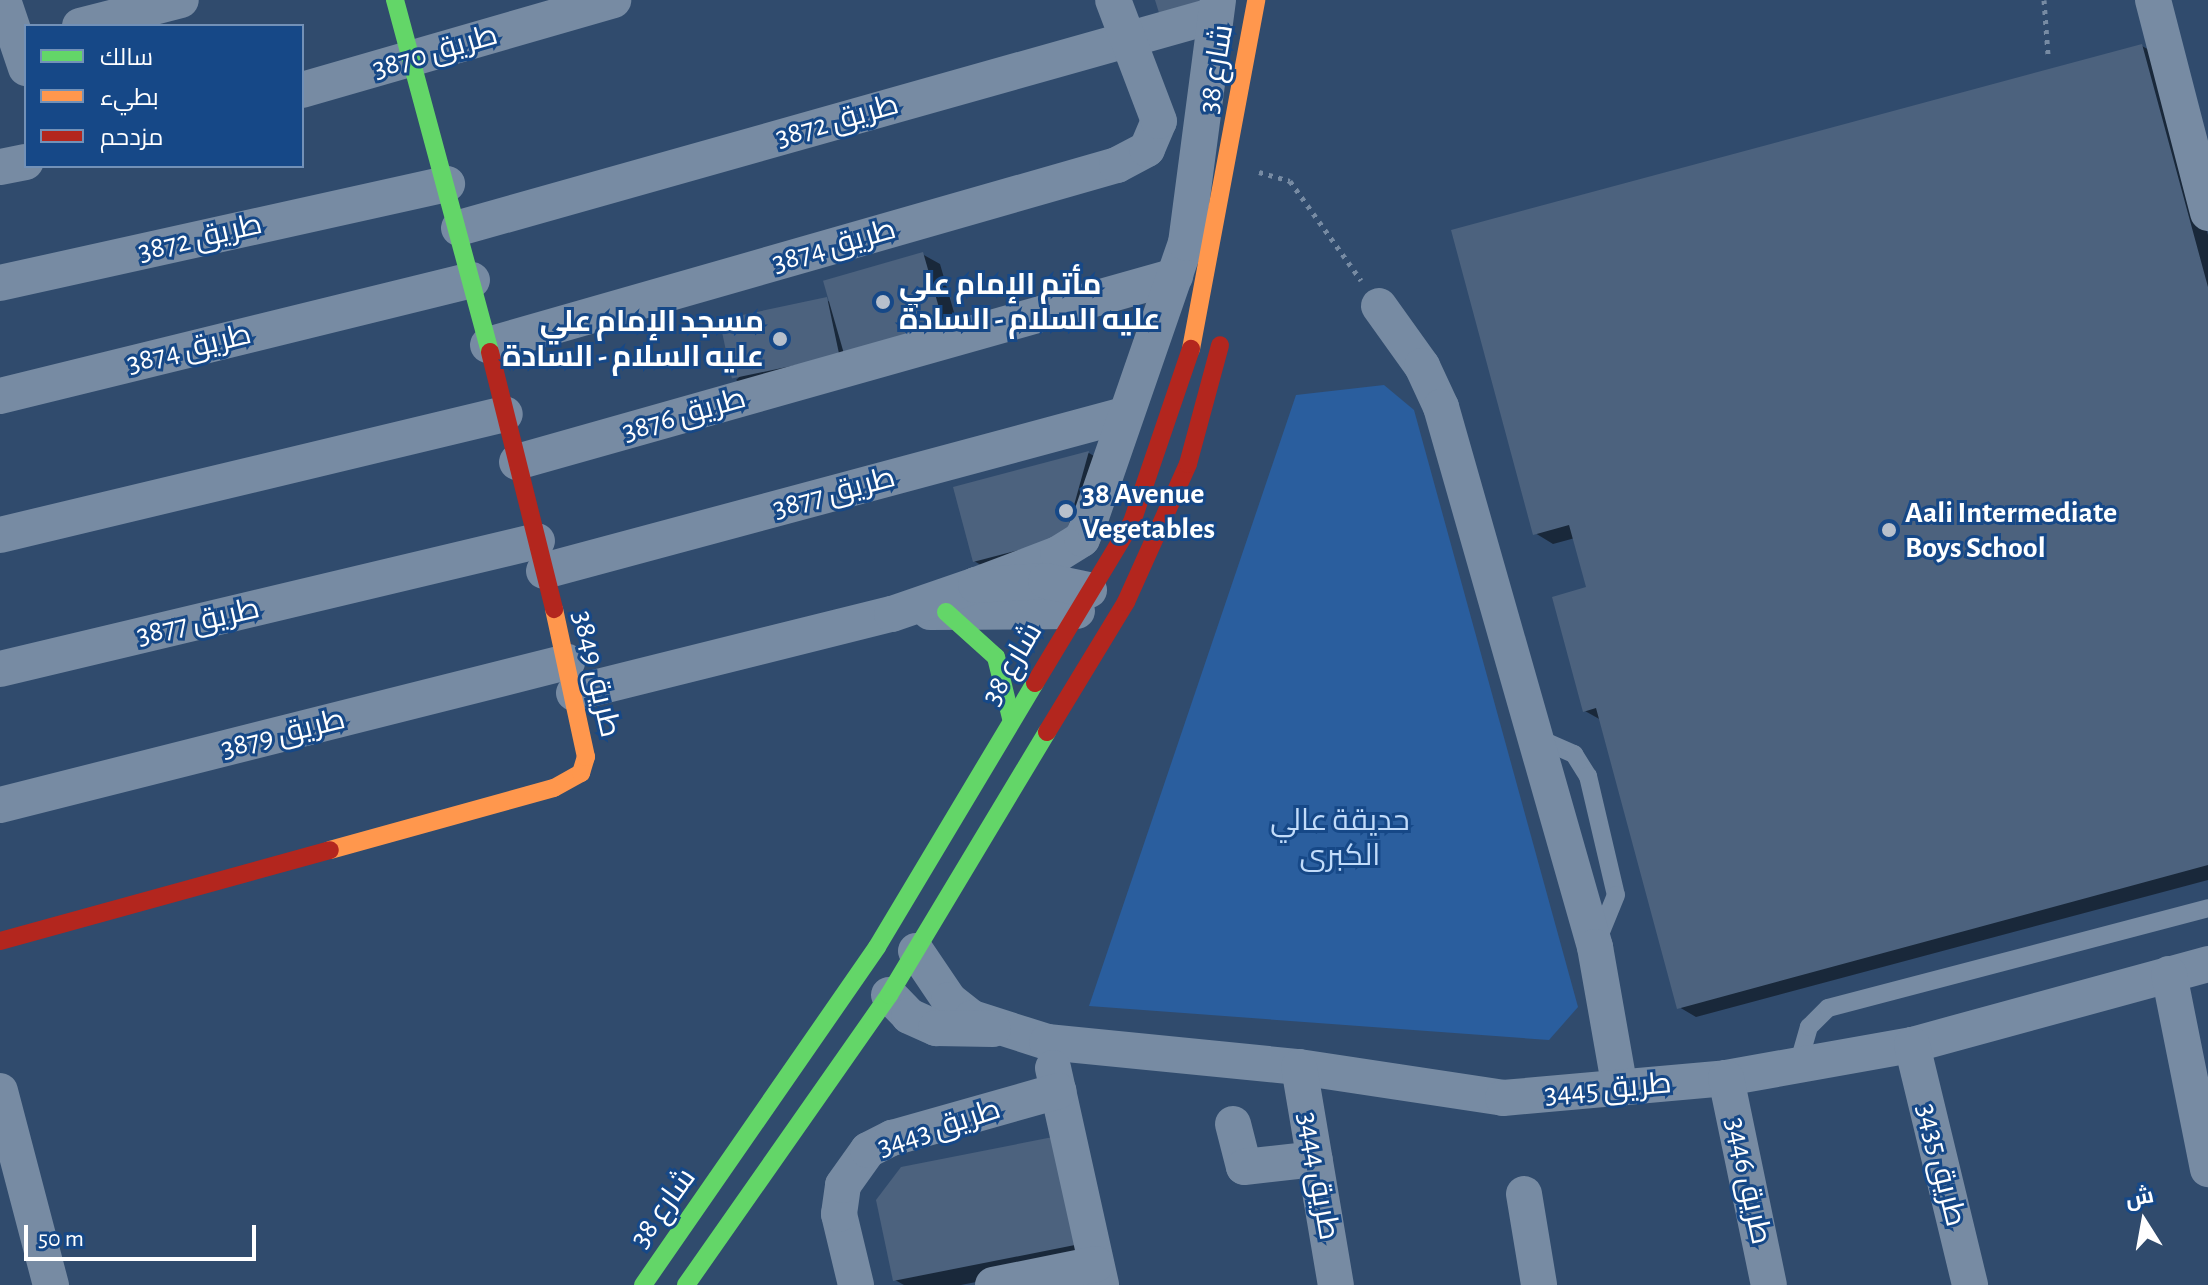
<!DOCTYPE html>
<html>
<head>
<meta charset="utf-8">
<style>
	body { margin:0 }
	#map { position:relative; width:2208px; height:1285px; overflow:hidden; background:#304b6d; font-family:"Alegreya Sans",Cairo,sans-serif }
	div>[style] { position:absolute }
	.green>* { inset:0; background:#2a5e9e }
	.shadow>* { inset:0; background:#0007 }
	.building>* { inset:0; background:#4c627e; transform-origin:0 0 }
	.path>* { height:5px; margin-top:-2.5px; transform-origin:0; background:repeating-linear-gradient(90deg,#778ba3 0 4px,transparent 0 10px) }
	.lane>* { height:18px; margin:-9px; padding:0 9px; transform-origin:9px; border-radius:9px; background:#778ba3 }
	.street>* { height:36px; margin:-18px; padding:0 18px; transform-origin:18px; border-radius:18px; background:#778ba3 }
	.fast>* { height:18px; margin:-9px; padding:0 9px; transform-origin:9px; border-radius:9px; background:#63d668 }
	.slow>* { height:18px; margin:-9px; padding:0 9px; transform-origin:9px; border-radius:9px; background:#ff974d }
	.jam>* { height:18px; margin:-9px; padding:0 9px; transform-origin:9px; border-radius:9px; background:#b3261e }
	.dots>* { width:22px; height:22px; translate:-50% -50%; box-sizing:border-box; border:4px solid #164887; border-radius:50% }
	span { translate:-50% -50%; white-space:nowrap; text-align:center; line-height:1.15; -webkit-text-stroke:6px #164887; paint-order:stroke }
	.street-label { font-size:30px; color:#fff }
	.poi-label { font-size:30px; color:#fff; font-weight:700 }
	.left { translate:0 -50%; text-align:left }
	.right { translate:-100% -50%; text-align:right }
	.park-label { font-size:30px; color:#c2dcfa }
	.legend { position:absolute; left:24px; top:24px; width:280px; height:144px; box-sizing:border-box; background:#164887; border:2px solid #7391b7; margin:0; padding:10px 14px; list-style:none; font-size:24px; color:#fff }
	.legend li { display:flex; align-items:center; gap:16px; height:40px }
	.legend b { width:40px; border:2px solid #7391b7 }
	.north { position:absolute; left:2104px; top:1181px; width:80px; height:80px; -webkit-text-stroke:6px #164887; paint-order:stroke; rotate:349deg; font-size:22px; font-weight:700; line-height:32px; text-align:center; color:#fff }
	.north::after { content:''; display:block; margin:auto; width:28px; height:36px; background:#fff; clip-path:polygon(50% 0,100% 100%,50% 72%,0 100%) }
	.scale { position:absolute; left:24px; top:1225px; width:232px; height:36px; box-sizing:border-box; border:4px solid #fff; border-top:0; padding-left:10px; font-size:24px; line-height:28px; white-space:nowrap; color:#fff; -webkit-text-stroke:6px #164887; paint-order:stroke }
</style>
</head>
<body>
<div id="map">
	<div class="green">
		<i style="clip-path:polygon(1384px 385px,1414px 410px,1578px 1007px,1549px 1040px,1089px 1006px,1296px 395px)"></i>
	</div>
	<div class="shadow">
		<i style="clip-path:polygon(2142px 46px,2160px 56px,2208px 235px,2208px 880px,1696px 1017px,1679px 1007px,1601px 720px,1585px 711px,1588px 589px,1575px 538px,1553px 544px,1535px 533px)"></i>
		<i style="clip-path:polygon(922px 254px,940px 264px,960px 333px,753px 390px,736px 380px,826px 300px,832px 303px)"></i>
		<i style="clip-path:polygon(1089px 453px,1112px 467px,1088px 551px,998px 575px,974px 561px,955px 489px)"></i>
		<i style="clip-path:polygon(902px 1169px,1102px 1257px,961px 1285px,904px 1285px,895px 1280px)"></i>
	</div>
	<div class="building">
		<i style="clip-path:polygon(1155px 0,1207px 0,1160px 16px)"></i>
		<i style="clip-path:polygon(2142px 44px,2208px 287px,2208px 865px,1677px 1009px,1596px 708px,1583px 712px,1552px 597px,1586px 587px,1569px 525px,1533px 535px,1451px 230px)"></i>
		<i style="left:923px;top:252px;width:75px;height:104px;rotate:74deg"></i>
		<i style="left:827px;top:297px;width:60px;height:110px;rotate:78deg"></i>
		<i style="clip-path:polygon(1089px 451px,1065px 538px,973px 562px,953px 487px)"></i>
		<i style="clip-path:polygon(1058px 1136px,1080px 1244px,893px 1281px,876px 1200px,901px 1167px)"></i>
	</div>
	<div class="path">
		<i style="left:2044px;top:0;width:54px;rotate:85.8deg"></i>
		<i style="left:1259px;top:172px;width:32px;rotate:16deg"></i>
		<i style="left:1290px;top:181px;width:122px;rotate:54.4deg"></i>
	</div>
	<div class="lane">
		<i style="left:1535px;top:737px;width:43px;rotate:23.6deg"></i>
		<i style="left:1574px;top:754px;width:26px;rotate:58deg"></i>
		<i style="left:1588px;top:776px;width:122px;rotate:76.8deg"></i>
		<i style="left:1616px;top:895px;width:53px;rotate:112.2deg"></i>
		<i style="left:1798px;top:1065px;width:40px;rotate:-74deg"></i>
		<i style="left:1809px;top:1027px;width:27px;rotate:-45deg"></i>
		<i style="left:1828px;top:1008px;width:393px;rotate:-14.7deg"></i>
	</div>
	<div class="street">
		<i style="left:3px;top:0;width:72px;rotate:71.3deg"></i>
		<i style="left:2153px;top:0;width:220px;rotate:75.5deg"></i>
		<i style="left:80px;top:26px;width:104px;rotate:-14.4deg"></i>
		<i style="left:302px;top:90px;width:324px;rotate:-16.1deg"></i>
		<i style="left:0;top:167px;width:26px;rotate:-11deg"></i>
		<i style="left:459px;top:228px;width:785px;rotate:-15.73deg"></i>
		<i style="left:0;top:283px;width:458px;rotate:-12.5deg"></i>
		<i style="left:1379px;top:306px;width:74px;rotate:54.4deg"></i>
		<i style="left:1422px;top:366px;width:45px;rotate:65.1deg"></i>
		<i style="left:1441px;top:407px;width:562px;rotate:74.08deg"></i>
		<i style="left:1595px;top:947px;width:144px;rotate:80deg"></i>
		<i style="left:488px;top:345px;width:654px;rotate:-15.97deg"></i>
		<i style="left:1117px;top:165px;width:34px;rotate:-28deg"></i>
		<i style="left:1147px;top:149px;width:30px;rotate:-67deg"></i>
		<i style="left:1159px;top:121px;width:129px;rotate:-110.8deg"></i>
		<i style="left:0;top:396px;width:486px;rotate:-13.8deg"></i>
		<i style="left:517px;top:462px;width:684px;rotate:-15.78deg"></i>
		<i style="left:0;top:535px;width:519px;rotate:-13.47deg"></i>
		<i style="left:544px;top:571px;width:601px;rotate:-15.05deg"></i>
		<i style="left:976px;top:585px;width:88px;rotate:-20.7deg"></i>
		<i style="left:1058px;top:554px;width:28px;rotate:-32deg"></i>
		<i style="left:1082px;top:539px;width:21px;rotate:-67deg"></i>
		<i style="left:1090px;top:520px;width:293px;rotate:-70.9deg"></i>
		<i style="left:1186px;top:243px;width:245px;rotate:-82.5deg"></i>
		<i style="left:930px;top:612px;width:147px;rotate:-0.4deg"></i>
		<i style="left:0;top:669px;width:552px;rotate:-13.41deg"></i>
		<i style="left:574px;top:693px;width:328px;rotate:-14deg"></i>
		<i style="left:892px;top:614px;width:89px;rotate:-19deg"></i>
		<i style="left:976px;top:585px;width:70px;rotate:-3.3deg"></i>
		<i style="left:1046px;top:581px;width:44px;rotate:11.8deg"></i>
		<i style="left:0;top:805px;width:585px;rotate:-14.16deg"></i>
		<i style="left:916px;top:951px;width:59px;rotate:56deg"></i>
		<i style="left:949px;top:1000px;width:29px;rotate:38deg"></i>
		<i style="left:972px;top:1018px;width:79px;rotate:17.7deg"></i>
		<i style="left:1047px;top:1042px;width:253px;rotate:5.7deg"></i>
		<i style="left:1299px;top:1067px;width:206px;rotate:8.6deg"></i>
		<i style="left:1503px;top:1098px;width:224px;rotate:-5.1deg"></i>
		<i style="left:1726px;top:1078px;width:189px;rotate:-10.1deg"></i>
		<i style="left:1912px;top:1045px;width:307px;rotate:-15.3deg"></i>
		<i style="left:2169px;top:974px;width:199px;rotate:78.7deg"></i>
		<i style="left:889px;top:995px;width:29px;rotate:46deg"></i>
		<i style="left:909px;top:1016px;width:30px;rotate:24deg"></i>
		<i style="left:936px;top:1028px;width:57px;rotate:1deg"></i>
		<i style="left:1912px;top:1045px;width:247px;rotate:76.4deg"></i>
		<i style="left:1299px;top:1067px;width:221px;rotate:80.4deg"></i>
		<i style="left:1053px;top:1068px;width:222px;rotate:77.5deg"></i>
		<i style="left:1726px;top:1078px;width:211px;rotate:78.3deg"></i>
		<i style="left:0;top:1091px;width:201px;rotate:75.3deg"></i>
		<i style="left:1233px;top:1124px;width:44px;rotate:75.7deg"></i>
		<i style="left:1244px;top:1167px;width:71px;rotate:-6.4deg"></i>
		<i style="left:1524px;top:1194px;width:92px;rotate:80.6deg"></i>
		<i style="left:856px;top:1285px;width:73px;rotate:-103.5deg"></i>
		<i style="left:839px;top:1214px;width:29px;rotate:-82deg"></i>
		<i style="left:843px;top:1185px;width:43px;rotate:-54.5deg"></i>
		<i style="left:868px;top:1150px;width:27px;rotate:-27deg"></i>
		<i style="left:892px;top:1138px;width:173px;rotate:-15.8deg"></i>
		<i style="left:993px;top:1285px;width:105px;rotate:-11.5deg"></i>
	</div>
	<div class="fast">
		<i style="left:395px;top:0;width:365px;rotate:74.9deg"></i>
		<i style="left:946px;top:612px;width:67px;rotate:42deg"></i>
		<i style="left:996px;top:657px;width:63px;rotate:76.2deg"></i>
		<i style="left:643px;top:1285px;width:411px;rotate:-55.3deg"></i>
		<i style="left:877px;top:947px;width:308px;rotate:-59.1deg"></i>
		<i style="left:686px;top:1285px;width:354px;rotate:-55deg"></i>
		<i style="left:889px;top:995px;width:307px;rotate:-59deg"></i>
	</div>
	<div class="slow">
		<i style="left:1191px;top:349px;width:355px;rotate:-79.4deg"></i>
		<i style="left:330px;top:850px;width:232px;rotate:-15.5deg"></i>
		<i style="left:554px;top:788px;width:31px;rotate:-29deg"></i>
		<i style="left:581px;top:773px;width:17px;rotate:-73deg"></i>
		<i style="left:586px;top:757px;width:151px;rotate:-102.2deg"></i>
	</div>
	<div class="jam">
		<i style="left:490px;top:352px;width:265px;rotate:76deg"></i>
		<i style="left:1035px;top:683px;width:188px;rotate:-58.9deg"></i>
		<i style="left:1132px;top:522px;width:183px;rotate:-71.2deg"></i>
		<i style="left:1047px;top:732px;width:152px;rotate:-58.7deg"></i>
		<i style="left:1126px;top:602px;width:151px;rotate:-65.8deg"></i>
		<i style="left:1188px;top:464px;width:123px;rotate:-74.9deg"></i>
		<i style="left:0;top:941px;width:342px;rotate:-15.4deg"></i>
	</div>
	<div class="dots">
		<i style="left:883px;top:302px;background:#b7c0cc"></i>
		<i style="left:780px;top:339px;background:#b7c0cc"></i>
		<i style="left:1066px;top:511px;background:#b7c0cc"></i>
		<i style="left:1889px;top:530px;background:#b7c0cc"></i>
	</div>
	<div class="street-label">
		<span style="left:435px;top:52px;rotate:-16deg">طريق 3870</span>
		<span style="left:1216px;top:69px;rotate:-80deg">شارع 38</span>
		<span style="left:837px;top:121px;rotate:-16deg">طريق 3872</span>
		<span style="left:200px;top:238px;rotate:-13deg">طريق 3872</span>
		<span style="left:834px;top:246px;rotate:-16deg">طريق 3874</span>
		<span style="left:189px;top:349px;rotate:-14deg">طريق 3874</span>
		<span style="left:684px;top:415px;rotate:-16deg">طريق 3876</span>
		<span style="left:834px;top:493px;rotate:-15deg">طريق 3877</span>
		<span style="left:198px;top:622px;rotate:-13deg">طريق 3877</span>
		<span style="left:1012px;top:664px;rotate:-59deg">شارع 38</span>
		<span style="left:596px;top:674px;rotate:77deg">طريق 3849</span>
		<span style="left:283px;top:734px;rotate:-14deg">طريق 3879</span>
		<span style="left:1608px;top:1089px;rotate:-5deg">طريق 3445</span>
		<span style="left:939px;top:1128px;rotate:-18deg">طريق 3443</span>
		<span style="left:1941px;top:1165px;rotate:76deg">طريق 3435</span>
		<span style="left:1318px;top:1176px;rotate:80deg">طريق 3444</span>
		<span style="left:1748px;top:1181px;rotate:78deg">طريق 3446</span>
		<span style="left:663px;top:1208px;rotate:-54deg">شارع 38</span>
	</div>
	<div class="poi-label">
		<span class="left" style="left:899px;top:302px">مأتم الإمام علي<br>عليه السلام - السادة</span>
		<span class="right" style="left:764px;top:339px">مسجد الإمام علي<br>عليه السلام - السادة</span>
		<span class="left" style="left:1082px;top:511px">38 Avenue<br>Vegetables</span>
		<span class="left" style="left:1905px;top:530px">Aali Intermediate<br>Boys School</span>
	</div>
	<div class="park-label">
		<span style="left:1340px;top:838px">حديقة عالي<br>الكبرى</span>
	</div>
	<ul class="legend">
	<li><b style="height:10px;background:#63d668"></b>سالك</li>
	<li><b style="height:10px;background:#ff974d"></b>بطيء</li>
	<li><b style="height:10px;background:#b3261e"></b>مزدحم</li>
	</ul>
	<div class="north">ش</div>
	<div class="scale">50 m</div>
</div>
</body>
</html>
